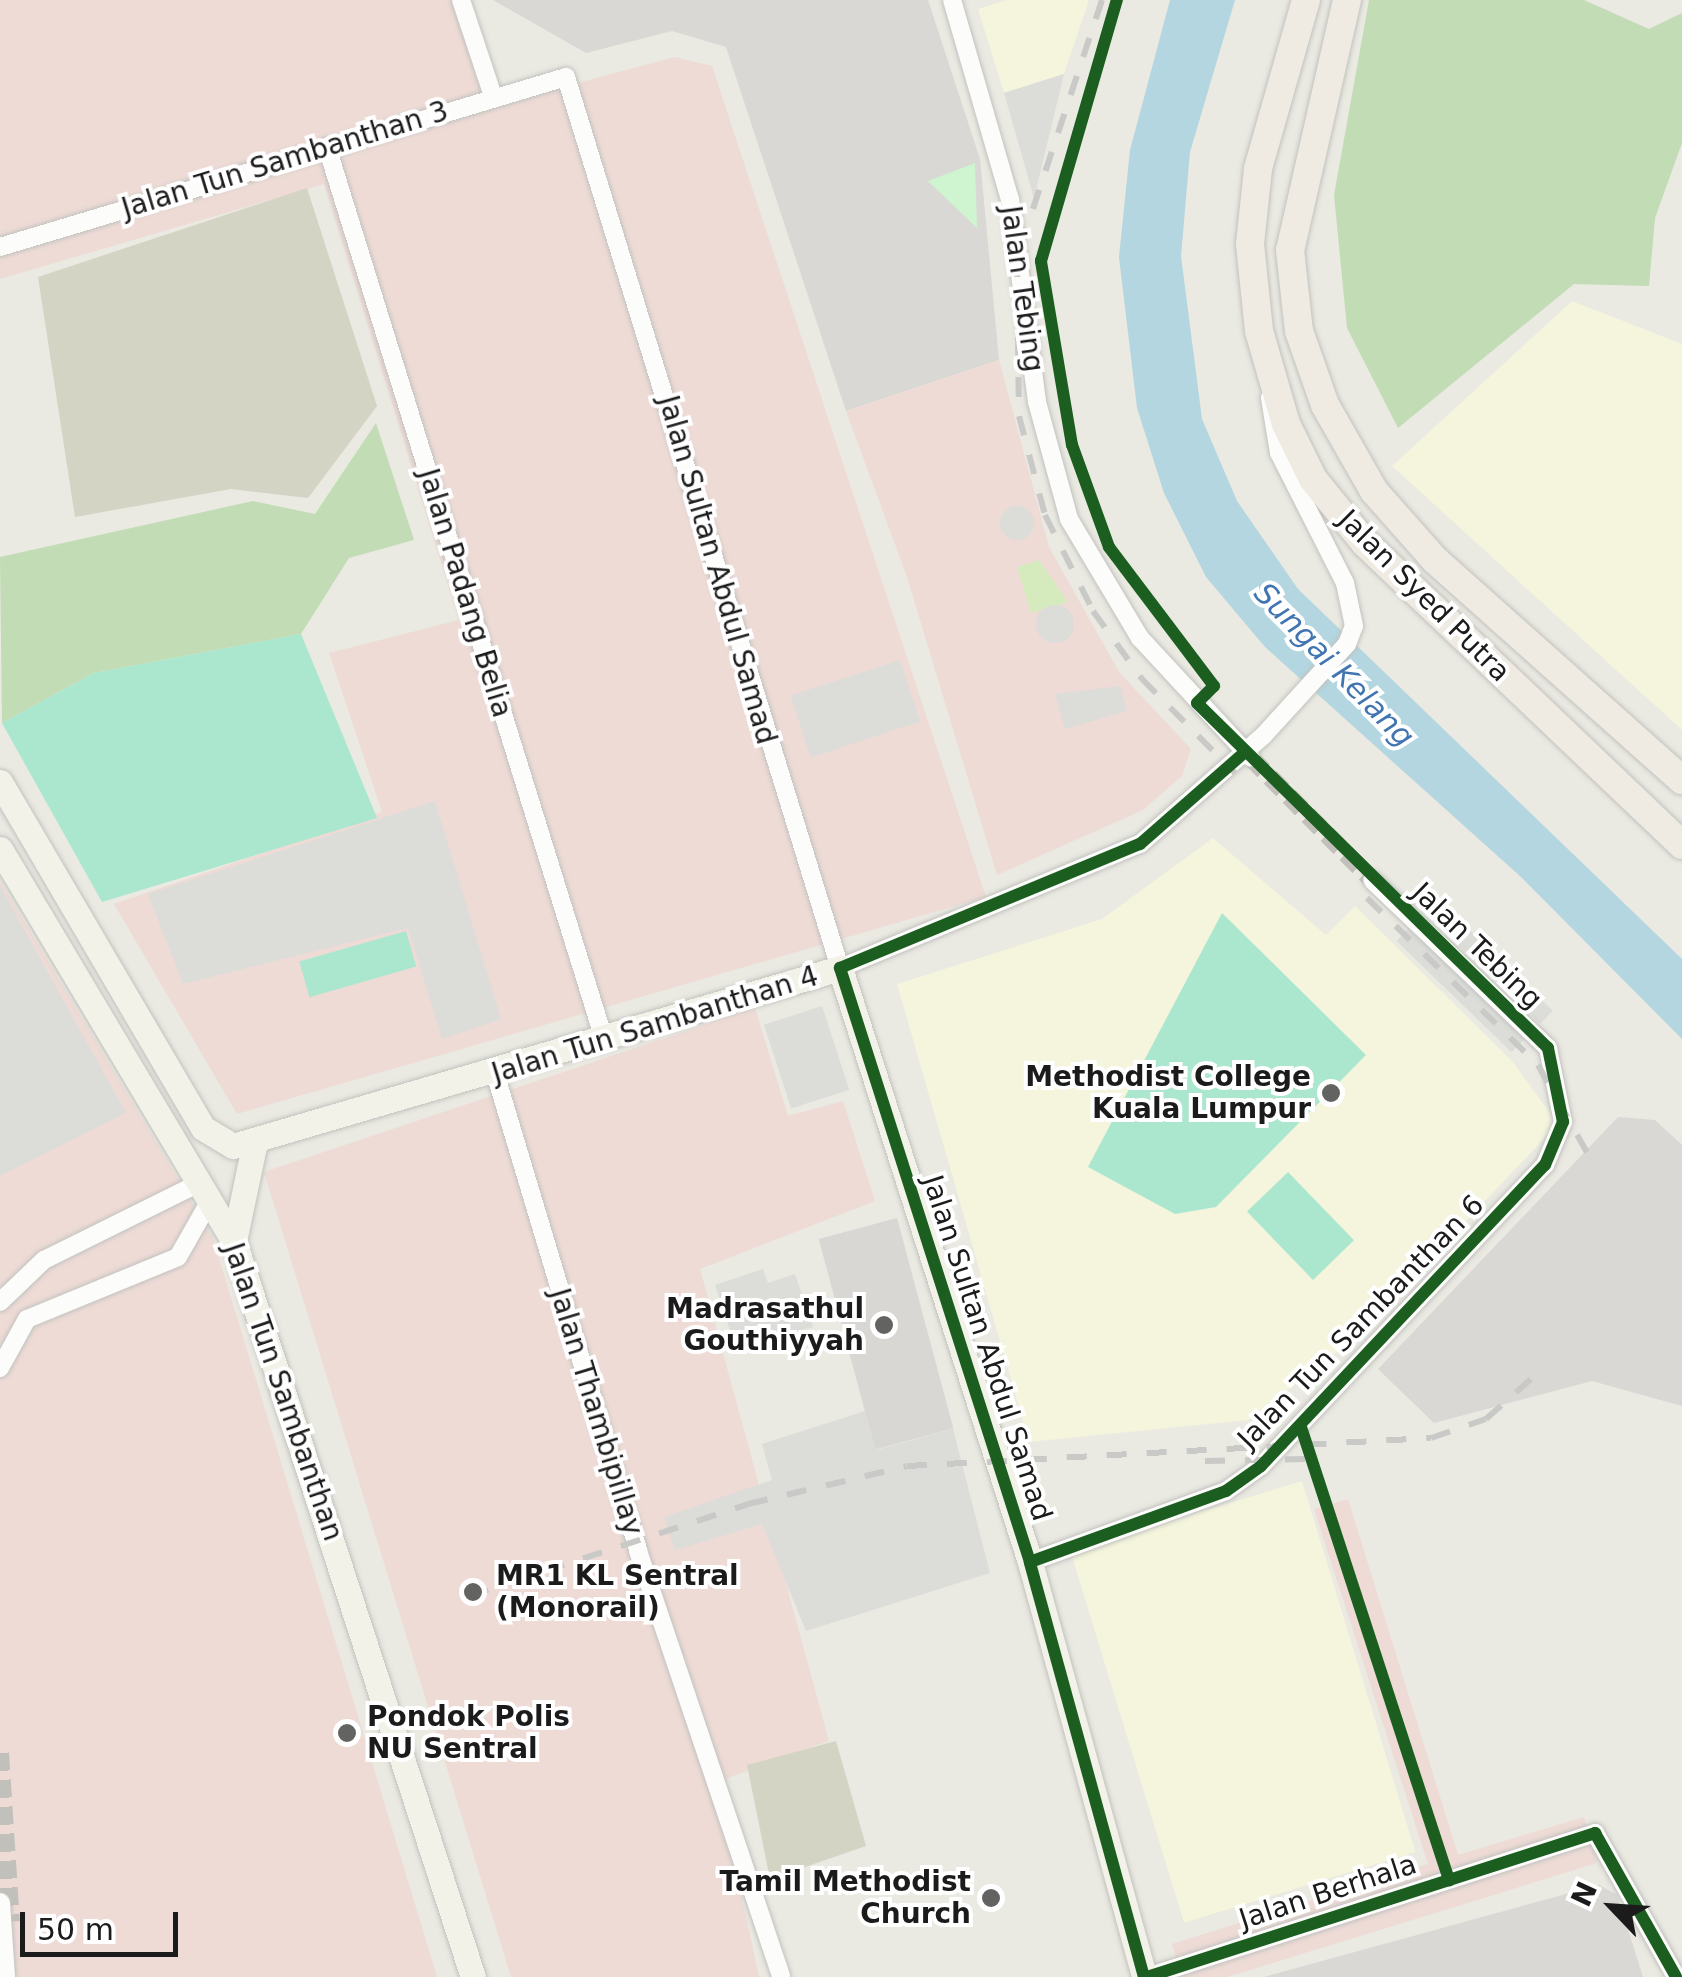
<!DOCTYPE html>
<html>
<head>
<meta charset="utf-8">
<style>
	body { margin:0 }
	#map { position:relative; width:1682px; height:1977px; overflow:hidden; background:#eae9e2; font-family:"DejaVu Sans",sans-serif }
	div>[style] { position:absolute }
	.residential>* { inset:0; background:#d9d8d4 }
	.commercial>* { inset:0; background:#eedbd6 }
	.education>* { inset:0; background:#f4f5dc; transform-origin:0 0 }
	.religious>* { inset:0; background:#d8d7d4; transform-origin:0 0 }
	.construction>* { inset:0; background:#d4d4c4 }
	.grass>* { inset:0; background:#d5ebbe }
	.forest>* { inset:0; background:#c2dcb5 }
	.park>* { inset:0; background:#cef5cf }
	.pitch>* { inset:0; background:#aae7ce; transform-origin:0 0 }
	.parking>* { inset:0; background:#dcdcd9; transform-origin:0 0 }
	.round { border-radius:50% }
	.water>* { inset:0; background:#b3d6e1 }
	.minor-tunnel>* { height:18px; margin-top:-9px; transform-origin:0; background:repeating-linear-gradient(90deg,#c1c0ba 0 18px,transparent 0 27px) }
	.roads { filter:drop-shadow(0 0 2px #c2c2bf) drop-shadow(0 0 2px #c2c2bf) }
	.minor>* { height:18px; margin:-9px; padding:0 9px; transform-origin:9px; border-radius:9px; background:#fcfcfb }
	.tertiary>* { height:20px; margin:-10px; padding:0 10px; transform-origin:10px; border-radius:10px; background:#fcfcfb }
	.secondary>* { height:25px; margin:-12.5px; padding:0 12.5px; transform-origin:12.5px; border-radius:12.5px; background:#f2f2e8 }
	.primary>* { height:28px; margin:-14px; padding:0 14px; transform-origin:14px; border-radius:14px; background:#f0ebe2 }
	.rail>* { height:6px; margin-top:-3px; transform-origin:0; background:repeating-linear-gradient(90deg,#c9c9c8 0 20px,transparent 0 40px) }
	.cycleway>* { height:12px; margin:-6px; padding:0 6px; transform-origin:6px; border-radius:6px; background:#1b5e20 }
	.dots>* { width:28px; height:28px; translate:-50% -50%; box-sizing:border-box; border:5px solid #fff; border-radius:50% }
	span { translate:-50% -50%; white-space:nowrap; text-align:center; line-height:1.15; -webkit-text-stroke:8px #fff; paint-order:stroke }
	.street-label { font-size:28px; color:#1b1b1b }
	.poi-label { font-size:28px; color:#1b1b1b; font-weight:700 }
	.right { translate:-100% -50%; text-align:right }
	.left { translate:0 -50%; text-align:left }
	.water-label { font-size:30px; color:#4175b1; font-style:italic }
	.north { position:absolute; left:1562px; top:1857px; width:100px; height:100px; -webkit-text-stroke:8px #fff; paint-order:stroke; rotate:295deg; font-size:28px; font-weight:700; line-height:40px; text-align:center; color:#1b1b1b }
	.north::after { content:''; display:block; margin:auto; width:35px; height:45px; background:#1b1b1b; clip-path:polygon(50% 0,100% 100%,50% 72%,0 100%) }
	.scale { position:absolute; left:20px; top:1912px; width:158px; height:45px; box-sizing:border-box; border:5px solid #1b1b1b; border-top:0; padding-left:12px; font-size:30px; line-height:35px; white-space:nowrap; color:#1b1b1b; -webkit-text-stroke:8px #fff; paint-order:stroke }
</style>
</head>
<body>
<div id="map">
	<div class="residential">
		<i style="clip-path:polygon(493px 0,928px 0,980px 159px,999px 360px,846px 411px,726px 47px,672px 31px,586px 53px)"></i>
		<i style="clip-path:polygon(1618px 1117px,1655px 1120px,1682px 1145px,1682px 1406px,1592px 1381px,1434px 1423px,1378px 1369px)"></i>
		<i style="clip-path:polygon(1599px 1885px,1617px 1895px,1643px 1977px,1264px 1977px)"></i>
	</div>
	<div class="commercial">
		<i style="clip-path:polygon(0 0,458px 0,491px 106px,675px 57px,712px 66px,986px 897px,237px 1114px,114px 904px,382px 812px,329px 653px,459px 620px,324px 184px,0 279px)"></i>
		<i style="clip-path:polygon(999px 360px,1049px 547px,1119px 672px,1191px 749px,1182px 776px,1143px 810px,997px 875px,907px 577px,846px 411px)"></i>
		<i style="clip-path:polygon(0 881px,213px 1238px,437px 1977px,0 1977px)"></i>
		<i style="clip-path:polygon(755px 1008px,788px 1116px,843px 1101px,875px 1201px,700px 1269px,829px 1741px,717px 1782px,759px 1977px,511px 1977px,264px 1172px)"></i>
		<i style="clip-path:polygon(1348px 1499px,1458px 1855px,1584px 1817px,1597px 1863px,1227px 1977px,1182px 1977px,1172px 1944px,1428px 1864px,1314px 1509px)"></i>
	</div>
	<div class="education">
		<i style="clip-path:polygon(1007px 0,1089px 0,1064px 74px,1004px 93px,978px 9px)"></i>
		<i style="clip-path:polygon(1572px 301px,1682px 344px,1682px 730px,1392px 466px)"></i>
		<i style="clip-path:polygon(1213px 838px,1326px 935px,1355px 906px,1513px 1062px,1558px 1124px,1356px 1337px,1249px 1420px,1029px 1442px,897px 984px,1102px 919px)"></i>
		<i style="left:1302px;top:1481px;width:388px;height:242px;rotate:73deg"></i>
	</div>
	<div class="religious">
		<i style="left:897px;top:1218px;width:218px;height:81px;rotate:75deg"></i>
	</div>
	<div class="construction">
		<i style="clip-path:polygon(307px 188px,377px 406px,308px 498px,231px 489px,75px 517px,38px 277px)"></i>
		<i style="clip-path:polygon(836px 1741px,866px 1846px,770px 1879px,747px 1765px)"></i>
	</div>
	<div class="grass">
		<i style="clip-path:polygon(1039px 560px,1068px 602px,1031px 613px,1017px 567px)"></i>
	</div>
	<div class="forest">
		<i style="clip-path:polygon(1369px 0,1584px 0,1649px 29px,1682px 13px,1682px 143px,1655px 218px,1649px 286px,1574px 284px,1398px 428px,1347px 328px,1334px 195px)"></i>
		<i style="clip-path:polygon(376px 423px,414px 540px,349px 558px,301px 634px,94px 673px,2px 723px,0 557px,253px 501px,315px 514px)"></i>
	</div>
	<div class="park">
		<i style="clip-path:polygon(975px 163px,977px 228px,928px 181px)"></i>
	</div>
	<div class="pitch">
		<i style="clip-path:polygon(301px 634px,377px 818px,102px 902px,2px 723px,94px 673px)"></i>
		<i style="clip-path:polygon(1222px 913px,1366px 1055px,1216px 1207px,1175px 1214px,1088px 1167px)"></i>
		<i style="left:406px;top:931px;width:37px;height:111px;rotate:74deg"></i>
		<i style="left:1288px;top:1172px;width:95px;height:57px;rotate:46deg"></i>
	</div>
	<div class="parking">
		<i style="clip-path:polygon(1064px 74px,1034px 198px,1004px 93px)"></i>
		<i class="round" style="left:1000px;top:506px;width:34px;height:34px"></i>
		<i class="round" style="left:1036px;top:605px;width:38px;height:38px"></i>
		<i style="left:900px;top:660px;width:65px;height:115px;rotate:72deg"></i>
		<i style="clip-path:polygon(1120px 686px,1127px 711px,1065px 729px,1055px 694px)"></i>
		<i style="clip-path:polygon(435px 801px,501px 1019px,442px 1039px,408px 928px,183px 984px,148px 894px)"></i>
		<i style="clip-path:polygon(0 886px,126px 1113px,0 1176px)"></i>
		<i style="left:1437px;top:899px;width:161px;height:18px;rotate:44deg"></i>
		<i style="left:1409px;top:928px;width:160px;height:18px;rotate:44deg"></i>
		<i style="left:822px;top:1006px;width:88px;height:61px;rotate:72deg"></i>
		<i style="clip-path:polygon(763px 1269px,768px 1283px,795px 1274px,813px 1327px,737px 1352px,715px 1285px)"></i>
		<i style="clip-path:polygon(865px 1411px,876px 1450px,953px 1429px,990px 1573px,806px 1631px,762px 1524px,675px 1550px,664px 1517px,772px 1480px,762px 1444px)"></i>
	</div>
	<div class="water">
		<i style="clip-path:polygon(1170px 0,1235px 0,1190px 152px,1181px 256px,1202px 419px,1237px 501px,1298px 589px,1682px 959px,1682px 1039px,1521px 877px,1265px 647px,1206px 577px,1164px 493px,1137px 408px,1119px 257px,1130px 150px)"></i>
	</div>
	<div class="minor-tunnel">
		<i style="left:1251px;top:758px;width:172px;rotate:45.2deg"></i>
		<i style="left:0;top:1753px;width:169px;rotate:86.3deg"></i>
	</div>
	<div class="roads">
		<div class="minor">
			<i style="left:461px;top:0;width:101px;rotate:71.6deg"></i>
			<i style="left:952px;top:0;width:207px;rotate:73.8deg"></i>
			<i style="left:1010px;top:199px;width:205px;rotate:82.4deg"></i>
			<i style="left:1037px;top:402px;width:121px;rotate:74.7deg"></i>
			<i style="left:1069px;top:519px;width:139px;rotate:59.2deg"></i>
			<i style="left:1140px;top:638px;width:163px;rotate:47.2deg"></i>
			<i style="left:327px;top:147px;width:934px;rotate:72.75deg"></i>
			<i style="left:0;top:247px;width:591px;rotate:-16.72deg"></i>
			<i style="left:566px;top:77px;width:932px;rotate:72.91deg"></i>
			<i style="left:840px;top:968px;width:325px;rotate:-22.5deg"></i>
			<i style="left:1140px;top:844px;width:164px;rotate:-41.3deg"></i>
			<i style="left:1263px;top:736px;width:125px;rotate:-47.6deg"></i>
			<i style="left:1347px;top:644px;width:19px;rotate:-69deg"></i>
			<i style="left:1354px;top:626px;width:44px;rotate:-101.8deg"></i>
			<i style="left:1345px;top:583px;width:146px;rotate:-116.9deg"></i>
			<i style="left:1279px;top:453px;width:56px;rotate:-99.3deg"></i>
			<i style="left:495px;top:1073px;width:499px;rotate:73.3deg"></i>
			<i style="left:638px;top:1551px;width:449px;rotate:71.4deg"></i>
			<i style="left:0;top:1302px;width:61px;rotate:-43.7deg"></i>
			<i style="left:44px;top:1260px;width:175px;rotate:-26.4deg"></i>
			<i style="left:0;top:1368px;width:56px;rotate:-61.1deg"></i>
			<i style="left:27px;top:1319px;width:163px;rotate:-22.3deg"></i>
			<i style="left:178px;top:1257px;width:67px;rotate:-60.4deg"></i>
			<i style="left:1030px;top:1562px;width:208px;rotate:-19.9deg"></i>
			<i style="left:1226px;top:1491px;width:43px;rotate:-35.5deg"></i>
			<i style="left:1261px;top:1466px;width:414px;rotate:-46.7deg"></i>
			<i style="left:1545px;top:1165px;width:47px;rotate:-67.3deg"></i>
			<i style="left:1563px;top:1122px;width:76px;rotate:-101.5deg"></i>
			<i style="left:1548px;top:1048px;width:243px;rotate:-136.3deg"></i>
			<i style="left:1147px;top:1977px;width:471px;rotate:-17.8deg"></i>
			<i style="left:1595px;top:1833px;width:165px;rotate:60.6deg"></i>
		</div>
		<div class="tertiary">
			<i style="left:0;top:1903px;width:74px;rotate:86.1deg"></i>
		</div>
		<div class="secondary">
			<i style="left:0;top:782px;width:401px;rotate:59.6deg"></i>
			<i style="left:203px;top:1128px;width:35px;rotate:31deg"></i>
			<i style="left:233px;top:1146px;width:633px;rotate:-16.34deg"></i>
			<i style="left:840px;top:968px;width:624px;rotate:72.26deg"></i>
			<i style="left:1030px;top:1562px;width:430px;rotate:74.6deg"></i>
			<i style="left:0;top:849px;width:457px;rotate:59.2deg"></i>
			<i style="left:234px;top:1241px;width:774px;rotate:72.01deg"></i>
			<i style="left:234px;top:1241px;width:97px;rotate:-78.1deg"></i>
		</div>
		<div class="primary">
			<i style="left:1306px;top:0;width:176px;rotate:105.9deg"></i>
			<i style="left:1258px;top:169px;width:75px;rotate:96.1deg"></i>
			<i style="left:1250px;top:244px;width:87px;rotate:84.1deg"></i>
			<i style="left:1259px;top:331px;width:97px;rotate:73.8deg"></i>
			<i style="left:1286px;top:424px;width:61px;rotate:63.9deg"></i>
			<i style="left:1313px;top:479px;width:82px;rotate:50.9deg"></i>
			<i style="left:1365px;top:543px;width:438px;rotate:43.6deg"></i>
			<i style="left:1347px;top:0;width:256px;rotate:102.8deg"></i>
			<i style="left:1290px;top:250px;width:81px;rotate:83.7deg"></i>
			<i style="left:1299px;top:331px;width:78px;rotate:70.6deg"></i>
			<i style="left:1325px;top:405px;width:99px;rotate:60.3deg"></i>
			<i style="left:1374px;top:491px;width:92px;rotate:48.5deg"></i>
			<i style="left:1435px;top:560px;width:331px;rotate:41.7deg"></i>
		</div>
	</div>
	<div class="rail">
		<i style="left:1102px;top:0;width:271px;rotate:108.3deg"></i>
		<i style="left:1017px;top:257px;width:159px;rotate:89.3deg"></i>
		<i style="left:1019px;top:416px;width:102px;rotate:75.3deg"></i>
		<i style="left:1045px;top:515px;width:107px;rotate:63.4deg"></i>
		<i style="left:1093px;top:611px;width:84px;rotate:54.2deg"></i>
		<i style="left:1142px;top:679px;width:132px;rotate:45.3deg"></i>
		<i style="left:1367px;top:898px;width:239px;rotate:44.3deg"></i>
		<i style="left:1538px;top:1065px;width:102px;rotate:60.7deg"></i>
		<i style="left:1205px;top:1461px;width:100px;rotate:-1.1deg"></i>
		<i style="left:469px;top:1596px;width:294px;rotate:-18.2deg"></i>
		<i style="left:748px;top:1504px;width:163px;rotate:-13.4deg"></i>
		<i style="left:907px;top:1466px;width:525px;rotate:-3.06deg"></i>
		<i style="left:1431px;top:1438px;width:58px;rotate:-19.1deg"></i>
		<i style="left:1486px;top:1419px;width:74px;rotate:-41.7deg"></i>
	</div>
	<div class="cycleway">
		<i style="left:1301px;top:1427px;width:477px;rotate:71.9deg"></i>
		<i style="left:1030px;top:1562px;width:208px;rotate:-19.9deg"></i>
		<i style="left:1226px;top:1491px;width:43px;rotate:-35.5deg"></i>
		<i style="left:1261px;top:1466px;width:414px;rotate:-46.7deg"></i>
		<i style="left:1545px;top:1165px;width:47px;rotate:-67.3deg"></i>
		<i style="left:1563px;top:1122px;width:76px;rotate:-101.5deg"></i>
		<i style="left:1548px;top:1048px;width:492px;rotate:-135.5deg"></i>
		<i style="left:1197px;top:703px;width:24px;rotate:-45deg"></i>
		<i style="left:1214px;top:686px;width:174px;rotate:-127.1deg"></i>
		<i style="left:1109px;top:547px;width:109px;rotate:-109.9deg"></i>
		<i style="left:1072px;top:445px;width:187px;rotate:-99.6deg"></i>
		<i style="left:1041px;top:261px;width:272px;rotate:-73.8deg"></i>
		<i style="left:1144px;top:1977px;width:430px;rotate:-105.4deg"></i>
		<i style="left:1030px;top:1562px;width:624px;rotate:-107.74deg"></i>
		<i style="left:840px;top:968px;width:325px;rotate:-22.5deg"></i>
		<i style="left:1140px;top:844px;width:140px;rotate:-41.2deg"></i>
		<i style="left:1147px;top:1977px;width:471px;rotate:-17.8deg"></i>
		<i style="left:1595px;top:1833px;width:165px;rotate:60.6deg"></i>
	</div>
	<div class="dots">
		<i style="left:1331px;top:1093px;background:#636361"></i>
		<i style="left:884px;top:1325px;background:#636361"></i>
		<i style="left:473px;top:1592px;background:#636361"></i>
		<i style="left:347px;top:1733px;background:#636361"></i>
		<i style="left:991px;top:1898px;background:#636361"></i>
	</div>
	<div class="street-label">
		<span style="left:285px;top:160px;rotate:-17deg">Jalan Tun Sambanthan 3</span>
		<span style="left:1022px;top:289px;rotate:82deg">Jalan Tebing</span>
		<span style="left:717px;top:570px;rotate:74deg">Jalan Sultan Abdul Samad</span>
		<span style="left:465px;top:593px;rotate:73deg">Jalan Padang Belia</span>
		<span style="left:1424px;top:596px;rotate:45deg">Jalan Syed Putra</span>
		<span style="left:1477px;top:946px;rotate:44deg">Jalan Tebing</span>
		<span style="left:655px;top:1025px;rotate:-17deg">Jalan Tun Sambanthan 4</span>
		<span style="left:1361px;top:1322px;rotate:-46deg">Jalan Tun Sambanthan 6</span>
		<span style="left:987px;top:1348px;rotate:72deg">Jalan Sultan Abdul Samad</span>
		<span style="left:283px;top:1392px;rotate:71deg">Jalan Tun Sambanthan</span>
		<span style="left:596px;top:1412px;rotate:73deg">Jalan Thambipillay</span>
		<span style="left:1328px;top:1892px;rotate:-18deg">Jalan Berhala</span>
	</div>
	<div class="poi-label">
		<span class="right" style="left:1311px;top:1093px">Methodist College<br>Kuala Lumpur</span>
		<span class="right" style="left:864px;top:1325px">Madrasathul<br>Gouthiyyah</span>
		<span class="left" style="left:496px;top:1592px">MR1 KL Sentral<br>(Monorail)</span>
		<span class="left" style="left:367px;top:1733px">Pondok Polis<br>NU Sentral</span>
		<span class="right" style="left:971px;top:1898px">Tamil Methodist<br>Church</span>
	</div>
	<div class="water-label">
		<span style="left:1334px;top:665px;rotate:46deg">Sungai Kelang</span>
	</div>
	<div class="north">N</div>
	<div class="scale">50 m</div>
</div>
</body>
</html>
